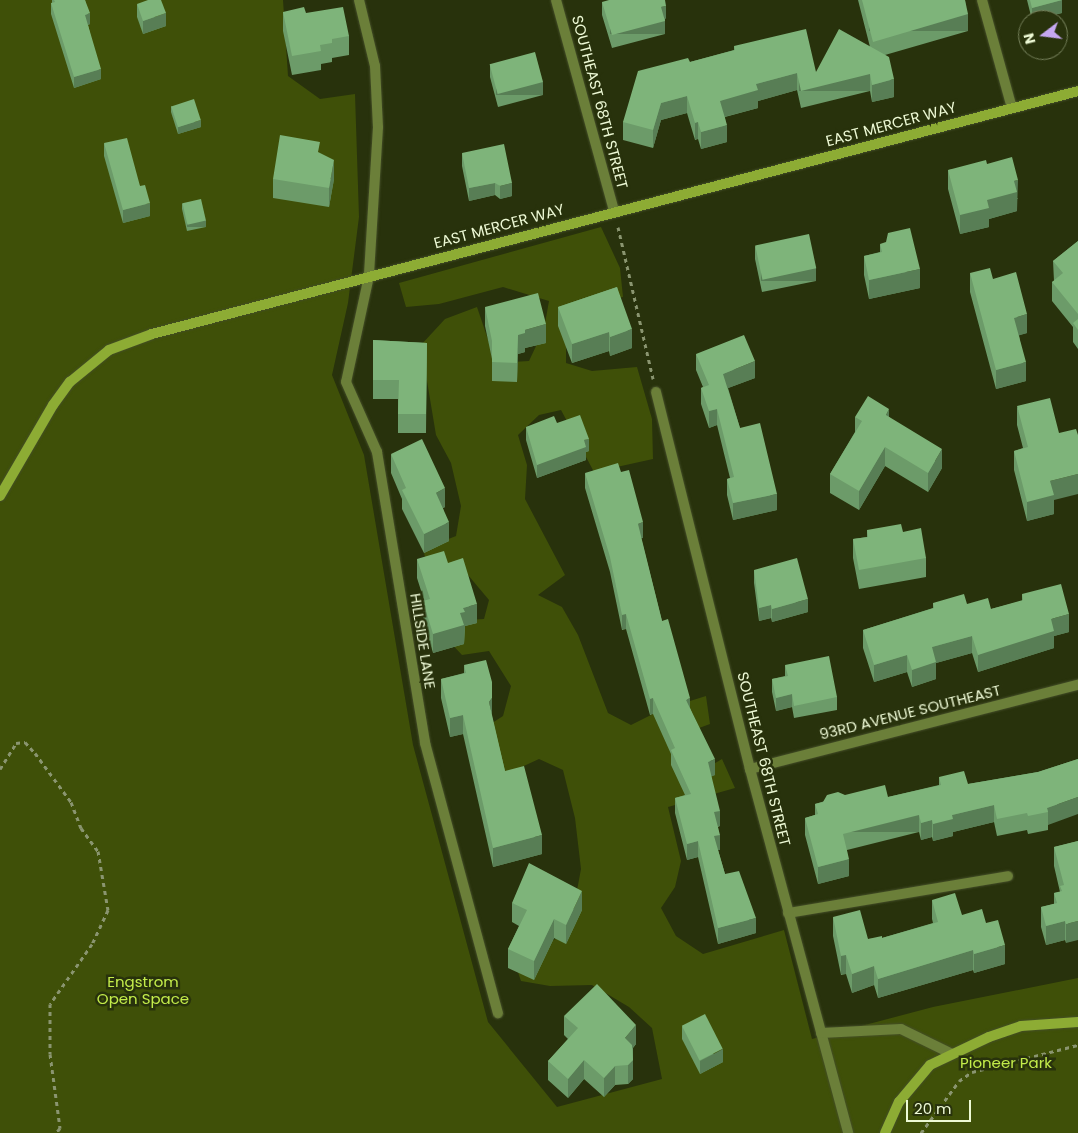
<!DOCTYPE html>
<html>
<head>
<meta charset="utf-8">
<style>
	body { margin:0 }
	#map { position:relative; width:1078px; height:1133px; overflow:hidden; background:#28320c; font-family:Poppins,sans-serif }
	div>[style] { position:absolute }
	.green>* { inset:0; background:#3f5008 }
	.path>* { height:3px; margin-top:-1.5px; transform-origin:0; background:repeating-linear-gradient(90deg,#8a9570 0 4px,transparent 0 8px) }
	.roads { filter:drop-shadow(0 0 1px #444e28) drop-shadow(0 0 1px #444e28) }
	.lane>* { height:10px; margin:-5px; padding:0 5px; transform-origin:5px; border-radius:5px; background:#6b7f39 }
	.street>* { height:10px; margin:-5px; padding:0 5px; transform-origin:5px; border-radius:5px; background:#6b7f39 }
	.secondary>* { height:10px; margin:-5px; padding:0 5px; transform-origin:5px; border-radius:5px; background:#8dac34 }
	.wall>* { inset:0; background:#6c9b69 }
	.shaded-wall>* { inset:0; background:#587e55; transform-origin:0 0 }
	.building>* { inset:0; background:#7eb47a; transform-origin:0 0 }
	span { translate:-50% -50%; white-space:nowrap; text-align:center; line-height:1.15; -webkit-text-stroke:5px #28320c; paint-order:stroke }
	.street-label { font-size:15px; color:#edf9d5 }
	.park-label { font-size:15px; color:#c3ec4a }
	.north { position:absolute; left:1018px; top:10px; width:50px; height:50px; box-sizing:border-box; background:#28320c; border:1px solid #77825c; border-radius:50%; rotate:255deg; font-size:14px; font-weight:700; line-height:20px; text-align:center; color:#edf9d5 }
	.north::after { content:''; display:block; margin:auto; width:18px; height:22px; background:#c5a7f1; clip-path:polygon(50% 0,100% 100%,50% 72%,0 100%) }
	.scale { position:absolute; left:906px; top:1100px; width:65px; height:22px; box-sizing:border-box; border:2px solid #edf9d5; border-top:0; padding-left:6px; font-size:15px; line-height:18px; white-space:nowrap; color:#edf9d5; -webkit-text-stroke:4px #28320c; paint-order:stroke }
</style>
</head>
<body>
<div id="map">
	<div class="green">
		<i style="clip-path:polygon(0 0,283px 0,288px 76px,320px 99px,355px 94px,359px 217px,348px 303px,332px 375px,364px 455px,413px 745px,488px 1022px,557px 1107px,662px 1079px,652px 1028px,629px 1007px,592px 985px,550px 986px,521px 981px,513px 958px,569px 933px,581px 869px,575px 818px,563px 770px,539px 759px,513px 771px,483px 777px,469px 738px,503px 716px,511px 686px,489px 651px,462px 655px,445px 637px,450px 621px,484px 619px,489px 600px,468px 575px,429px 572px,423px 549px,456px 536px,461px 506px,451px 463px,436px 435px,421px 345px,445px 319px,477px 307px,496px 363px,529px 361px,544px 329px,549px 301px,503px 287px,439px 304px,406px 307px,399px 283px,601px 227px,620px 268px,623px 297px,578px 306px,566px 326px,566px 363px,592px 371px,637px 367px,652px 419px,653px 459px,594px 472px,561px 410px,539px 415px,518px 435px,527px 465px,525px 499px,565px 575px,538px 595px,562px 607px,578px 635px,608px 713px,631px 725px,661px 710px,706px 696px,710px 724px,680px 735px,695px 775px,722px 759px,735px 788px,668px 807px,681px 861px,675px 887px,661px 908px,676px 936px,703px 954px,784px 930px,812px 1039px,933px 1007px,1078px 978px,1078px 1133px,0 1133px)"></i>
	</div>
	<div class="path">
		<i style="left:618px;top:227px;width:156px;rotate:77deg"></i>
		<i style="left:0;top:769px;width:31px;rotate:-58deg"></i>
		<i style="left:16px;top:743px;width:9px;rotate:-6deg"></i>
		<i style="left:25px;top:742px;width:15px;rotate:48deg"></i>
		<i style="left:35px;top:753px;width:61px;rotate:53.7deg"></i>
		<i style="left:71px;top:802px;width:28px;rotate:69deg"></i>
		<i style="left:81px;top:828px;width:29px;rotate:54deg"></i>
		<i style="left:98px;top:851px;width:60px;rotate:80.4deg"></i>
		<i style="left:108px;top:910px;width:38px;rotate:115deg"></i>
		<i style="left:92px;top:944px;width:73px;rotate:125deg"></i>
		<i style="left:50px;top:1004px;width:50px;rotate:90deg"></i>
		<i style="left:50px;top:1054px;width:75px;rotate:82.3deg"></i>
		<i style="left:60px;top:1128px;width:6px;rotate:129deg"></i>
		<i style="left:921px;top:1133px;width:64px;rotate:-53.8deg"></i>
		<i style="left:959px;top:1081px;width:16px;rotate:-35deg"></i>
		<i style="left:972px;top:1072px;width:109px;rotate:-14.3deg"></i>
	</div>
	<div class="roads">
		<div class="lane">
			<i style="left:359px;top:0;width:68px;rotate:76.4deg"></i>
			<i style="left:375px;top:66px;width:61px;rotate:87.2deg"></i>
			<i style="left:378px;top:127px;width:149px;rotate:93.5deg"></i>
			<i style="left:369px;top:276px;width:108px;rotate:102.2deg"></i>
			<i style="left:346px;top:382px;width:77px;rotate:66.1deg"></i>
			<i style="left:377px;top:452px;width:295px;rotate:80.6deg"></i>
			<i style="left:425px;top:743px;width:280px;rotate:74.9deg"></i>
			<i style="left:788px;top:913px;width:223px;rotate:-9.5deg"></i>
		</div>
		<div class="street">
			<i style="left:556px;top:0;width:219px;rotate:74.6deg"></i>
			<i style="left:982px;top:0;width:112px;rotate:74.5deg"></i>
			<i style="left:656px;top:392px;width:389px;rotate:76deg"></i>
			<i style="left:750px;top:769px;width:377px;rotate:74.9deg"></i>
			<i style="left:750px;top:769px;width:339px;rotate:-14.4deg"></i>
			<i style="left:821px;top:1033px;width:80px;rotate:-2.9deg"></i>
			<i style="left:901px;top:1029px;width:57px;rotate:26.1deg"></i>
		</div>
		<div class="secondary">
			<i style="left:0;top:496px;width:105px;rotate:-59.8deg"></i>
			<i style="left:53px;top:405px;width:29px;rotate:-54deg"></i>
			<i style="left:70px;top:382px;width:50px;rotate:-39.4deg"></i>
			<i style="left:109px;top:350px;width:46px;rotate:-20.4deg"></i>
			<i style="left:152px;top:334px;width:957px;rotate:-14.7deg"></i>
			<i style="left:885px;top:1133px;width:34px;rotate:-66deg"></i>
			<i style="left:899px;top:1102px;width:48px;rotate:-50deg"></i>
			<i style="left:930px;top:1065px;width:65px;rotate:-25.4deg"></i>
			<i style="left:989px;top:1037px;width:34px;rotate:-19deg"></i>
			<i style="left:1021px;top:1026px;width:57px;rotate:-4deg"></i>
		</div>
	</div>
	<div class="wall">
		<i style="clip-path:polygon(52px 0,85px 0,90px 24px,88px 25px,101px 79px,74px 88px,51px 14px,51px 3px,52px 3px)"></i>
		<i style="clip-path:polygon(858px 0,965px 0,968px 31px,885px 55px,894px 97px,872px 102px,870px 91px,801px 108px,797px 90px,758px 101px,758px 108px,725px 117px,727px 142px,701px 149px,698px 139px,695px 140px,687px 113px,661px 120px,653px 148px,623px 140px,623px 122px,690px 62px,734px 50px,734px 46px,816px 72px,870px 47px)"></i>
		<i style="clip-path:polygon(1027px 0,1062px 0,1062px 13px,1032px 20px)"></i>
		<i style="clip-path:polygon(602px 2px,666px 18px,665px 19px,665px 34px,612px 48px,602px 15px)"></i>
		<i style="clip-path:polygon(137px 4px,166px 26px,143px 34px,137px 17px)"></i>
		<i style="clip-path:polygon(283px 12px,306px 13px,349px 36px,349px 55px,332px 58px,332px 62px,321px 64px,321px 70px,292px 75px,283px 31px)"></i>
		<i style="clip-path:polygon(490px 64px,543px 95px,498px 107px,490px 77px)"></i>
		<i style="clip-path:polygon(171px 106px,201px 127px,178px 134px,171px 112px)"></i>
		<i style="clip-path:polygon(104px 143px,140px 186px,150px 216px,123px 223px,104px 156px)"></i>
		<i style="clip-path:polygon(462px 153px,512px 196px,500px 199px,495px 195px,469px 201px,462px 166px)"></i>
		<i style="clip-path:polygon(987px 164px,1018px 199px,1017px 199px,1017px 211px,989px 219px,989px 227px,960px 234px,948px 189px,948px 170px)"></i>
		<i style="clip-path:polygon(273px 179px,334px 179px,329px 207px,273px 198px)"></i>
		<i style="clip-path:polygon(182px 203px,206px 227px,187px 231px,182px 209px)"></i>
		<i style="clip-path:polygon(1078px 241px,1078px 349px,1073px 342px,1073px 327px,1052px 301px,1052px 282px,1054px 281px,1053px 261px)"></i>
		<i style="clip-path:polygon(880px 244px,920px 288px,869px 299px,864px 275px,864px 256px,880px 252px)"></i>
		<i style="clip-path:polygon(755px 246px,816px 281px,762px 292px,755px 259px)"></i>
		<i style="clip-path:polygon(970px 273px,993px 279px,1027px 333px,1019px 335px,1026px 381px,996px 389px,970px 292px)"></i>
		<i style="clip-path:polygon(617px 287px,632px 348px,610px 356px,609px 351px,572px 363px,558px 326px,558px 307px)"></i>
		<i style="clip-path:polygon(485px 307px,546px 343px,525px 348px,525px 352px,518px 354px,517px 382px,492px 381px,492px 359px,485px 326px)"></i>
		<i style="clip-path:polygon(373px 340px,427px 343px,426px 433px,398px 433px,398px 399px,373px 399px)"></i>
		<i style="clip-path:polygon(696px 354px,755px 378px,728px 388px,740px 428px,777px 510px,733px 520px,727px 495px,727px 479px,730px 478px,717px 425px,709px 428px,701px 404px,701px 388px,703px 387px,696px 370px)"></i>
		<i style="clip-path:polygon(1017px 406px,1054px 500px,1054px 514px,1027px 521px,1014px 470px,1014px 451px,1023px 448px,1017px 425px)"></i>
		<i style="clip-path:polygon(855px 417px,889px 417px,942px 468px,928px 492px,885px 466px,859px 510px,830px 493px,830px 474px,855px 432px)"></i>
		<i style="clip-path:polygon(557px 423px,589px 451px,586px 452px,586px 460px,537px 478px,526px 440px,526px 427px)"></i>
		<i style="clip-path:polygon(391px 454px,445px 507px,443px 508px,449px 541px,424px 553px,402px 509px,402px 499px,391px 473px)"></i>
		<i style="clip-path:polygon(585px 473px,643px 538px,641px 538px,662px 621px,690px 708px,715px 775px,711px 776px,720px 826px,718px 827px,720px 850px,718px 850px,725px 874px,756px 933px,718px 944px,698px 857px,687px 860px,675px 813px,675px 798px,685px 795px,671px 765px,671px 754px,653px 714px,650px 715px,626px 629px,622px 630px,610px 572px,585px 488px)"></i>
		<i style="clip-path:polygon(867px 530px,903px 532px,926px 558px,926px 577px,859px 589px,853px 558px,853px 539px,867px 537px)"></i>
		<i style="clip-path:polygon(417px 559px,448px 563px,477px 623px,465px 626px,464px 644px,433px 653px,423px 620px,423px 601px,424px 600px,417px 578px)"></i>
		<i style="clip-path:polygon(754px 570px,808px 612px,772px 622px,771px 618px,759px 621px,754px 583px)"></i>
		<i style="clip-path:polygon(1022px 594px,1069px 632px,1054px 636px,1054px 648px,978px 672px,972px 653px,936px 663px,936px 679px,912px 687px,907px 672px,874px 682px,863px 648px,863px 630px,933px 608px,933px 603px,967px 604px,991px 609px,1022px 601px)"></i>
		<i style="clip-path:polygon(464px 665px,492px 717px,505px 771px,542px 854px,493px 867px,463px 734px,450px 737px,441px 698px,441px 679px,464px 673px)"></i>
		<i style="clip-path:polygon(785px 665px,837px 697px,837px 710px,794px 718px,792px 707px,776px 711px,772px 692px,772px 679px,785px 676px)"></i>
		<i style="clip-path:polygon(1078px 759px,1048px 825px,1048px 830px,1028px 834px,1027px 830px,997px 836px,994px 822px,953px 832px,953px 836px,933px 841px,932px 837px,921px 840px,919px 832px,847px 850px,849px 876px,818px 884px,805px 835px,805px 818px,815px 815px,815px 804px,845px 795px,888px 797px,939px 785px,939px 777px,968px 784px,1038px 772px)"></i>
		<i style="clip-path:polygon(1078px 841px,1066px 943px,1065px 940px,1046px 945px,1041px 927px,1041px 907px,1054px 904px,1054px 893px,1060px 892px,1054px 866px,1054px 847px)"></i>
		<i style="clip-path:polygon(932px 900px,962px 915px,986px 923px,1005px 964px,974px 973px,973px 970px,878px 998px,874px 985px,852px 993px,846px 974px,841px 975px,833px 936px,833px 917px,868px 939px,882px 938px,933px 923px,932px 919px)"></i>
		<i style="clip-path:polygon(512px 903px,582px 910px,566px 944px,554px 938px,534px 980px,508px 968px,508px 949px,519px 926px,512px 922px)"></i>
		<i style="clip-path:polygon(564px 1016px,636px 1044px,633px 1048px,633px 1079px,628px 1084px,615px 1085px,604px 1097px,584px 1079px,568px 1098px,548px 1080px,548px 1061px,568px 1039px,564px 1035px)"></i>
		<i style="clip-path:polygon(682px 1026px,723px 1062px,700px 1074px,682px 1039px)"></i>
	</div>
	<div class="shaded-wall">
		<i style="clip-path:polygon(1062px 0,1062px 13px,1032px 20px,1032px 8px)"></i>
		<i style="clip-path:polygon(666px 6px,666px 18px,661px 20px,661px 7px)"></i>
		<i style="clip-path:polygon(90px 13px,90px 24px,85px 26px,85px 15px)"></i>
		<i style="clip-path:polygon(166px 13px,166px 26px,143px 34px,143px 21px)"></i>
		<i style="left:968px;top:14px;width:17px;height:99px;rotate:90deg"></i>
		<i style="left:665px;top:21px;width:13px;height:55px;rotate:90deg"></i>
		<i style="clip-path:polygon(101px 69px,101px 79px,74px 88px,74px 77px)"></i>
		<i style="clip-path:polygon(797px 73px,797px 90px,758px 101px,758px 108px,720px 118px,720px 101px,756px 84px)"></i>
		<i style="left:870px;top:74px;width:17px;height:71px;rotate:90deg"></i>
		<i style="clip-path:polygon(894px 79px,894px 97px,872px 102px,872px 85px)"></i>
		<i style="left:543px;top:82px;width:13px;height:47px;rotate:90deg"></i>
		<i style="clip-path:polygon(687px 96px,687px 113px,661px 120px,653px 148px,653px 130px,661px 103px)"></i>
		<i style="clip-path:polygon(201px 120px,201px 127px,178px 134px,178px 127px)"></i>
		<i style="left:698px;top:122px;width:17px;height:3px;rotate:90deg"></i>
		<i style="clip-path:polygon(727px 125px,727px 142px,701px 149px,701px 132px)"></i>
		<i style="clip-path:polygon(334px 160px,334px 179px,329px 207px,329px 188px)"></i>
		<i style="clip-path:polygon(1018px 180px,1017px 211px,989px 219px,989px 227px,960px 234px,960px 215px,987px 200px,1014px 181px)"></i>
		<i style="clip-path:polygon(495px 183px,495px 195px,469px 201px,469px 188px)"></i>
		<i style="clip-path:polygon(512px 183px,512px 196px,500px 199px,500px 186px)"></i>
		<i style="clip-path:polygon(150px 203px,150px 216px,123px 223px,123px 210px)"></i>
		<i style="left:206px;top:220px;width:7px;height:19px;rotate:90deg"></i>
		<i style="left:816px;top:268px;width:13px;height:55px;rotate:90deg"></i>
		<i style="clip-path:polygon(920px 269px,920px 288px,869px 299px,869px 280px)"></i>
		<i style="clip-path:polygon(1027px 314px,1027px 333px,1014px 337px,1014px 318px)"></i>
		<i style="clip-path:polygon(546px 324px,546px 343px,525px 348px,525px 352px,518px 354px,517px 382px,517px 363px,518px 335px,525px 330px)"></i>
		<i style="clip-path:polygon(632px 329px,632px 348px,610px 356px,610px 337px)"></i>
		<i style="clip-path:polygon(609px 332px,609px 351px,572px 363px,572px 344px)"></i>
		<i style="clip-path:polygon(755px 361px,755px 378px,723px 390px,723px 374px)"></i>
		<i style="clip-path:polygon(1026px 362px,1026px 381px,996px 389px,996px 370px)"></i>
		<i style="clip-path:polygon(717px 409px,717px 425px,709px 428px,709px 411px)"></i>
		<i style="clip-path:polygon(889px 409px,889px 428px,886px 415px)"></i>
		<i style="clip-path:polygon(589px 439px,589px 451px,586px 452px,586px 460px,537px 478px,537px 465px,584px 440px)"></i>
		<i style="clip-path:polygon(885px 447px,885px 466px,859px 510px,859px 491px)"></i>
		<i style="clip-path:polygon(942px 449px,942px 468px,928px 492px,928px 473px)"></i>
		<i style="clip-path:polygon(1078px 474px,1078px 494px,1054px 500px,1054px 514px,1027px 521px,1027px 502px,1050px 481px)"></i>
		<i style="clip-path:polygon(445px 488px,445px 507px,436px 512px,436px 493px)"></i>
		<i style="clip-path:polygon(777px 494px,777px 510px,733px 520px,733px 503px)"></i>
		<i style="clip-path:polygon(449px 522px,449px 541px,424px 553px,424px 534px)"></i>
		<i style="clip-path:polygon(643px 522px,643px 538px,638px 539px,638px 524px)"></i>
		<i style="clip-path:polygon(808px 599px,808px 612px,772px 622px,772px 609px)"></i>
		<i style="clip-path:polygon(477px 604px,477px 623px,465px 626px,464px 644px,433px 653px,433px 634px,463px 608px)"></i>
		<i style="clip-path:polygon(771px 605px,771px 618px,759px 621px,759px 608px)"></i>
		<i style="left:626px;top:614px;width:15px;height:4px;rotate:90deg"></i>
		<i style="clip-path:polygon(1069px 614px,1069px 632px,1054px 636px,1054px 648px,978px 672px,978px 655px,1051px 619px)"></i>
		<i style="clip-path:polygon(972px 636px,972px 653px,936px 663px,936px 679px,912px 687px,912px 670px,932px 647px)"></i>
		<i style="clip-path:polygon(907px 655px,907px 672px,874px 682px,874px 665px)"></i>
		<i style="clip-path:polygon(792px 694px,792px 707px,776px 711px,776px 698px)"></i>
		<i style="clip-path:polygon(492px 698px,492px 717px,489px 702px)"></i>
		<i style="left:653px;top:698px;width:16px;height:3px;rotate:90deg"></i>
		<i style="clip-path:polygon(690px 698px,690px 714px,686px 700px)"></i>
		<i style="clip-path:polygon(463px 715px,463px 734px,450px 737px,450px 718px)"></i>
		<i style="clip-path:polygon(715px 759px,715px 775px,708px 778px,708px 762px)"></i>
		<i style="clip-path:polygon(1078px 797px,1078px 814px,1048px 825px,1048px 812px,1047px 808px)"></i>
		<i style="clip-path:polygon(994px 805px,994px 822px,953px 832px,953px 836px,933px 841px,933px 824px,952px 815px)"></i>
		<i style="left:720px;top:811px;width:15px;height:6px;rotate:90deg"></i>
		<i style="left:919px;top:815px;width:17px;height:78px;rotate:90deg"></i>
		<i style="clip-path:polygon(932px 820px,932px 837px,921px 840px,921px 823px)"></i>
		<i style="clip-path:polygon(542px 835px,542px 854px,493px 867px,493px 848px)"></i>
		<i style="left:720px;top:835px;width:15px;height:6px;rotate:90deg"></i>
		<i style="clip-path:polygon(698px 841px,698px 857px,687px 860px,687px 844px)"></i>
		<i style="clip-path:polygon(849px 859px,849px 876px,818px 884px,818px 867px)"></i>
		<i style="clip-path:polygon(582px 891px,582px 910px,566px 944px,566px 925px)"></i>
		<i style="clip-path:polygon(756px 918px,756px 933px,718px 944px,718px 928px)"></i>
		<i style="clip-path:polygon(554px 919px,554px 938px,534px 980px,534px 961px)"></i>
		<i style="clip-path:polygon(1065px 921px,1065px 940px,1046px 945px,1046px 926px)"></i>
		<i style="clip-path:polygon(1078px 921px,1078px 940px,1066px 943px,1066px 924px)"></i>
		<i style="clip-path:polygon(1005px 945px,1005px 964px,974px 973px,974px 954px)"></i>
		<i style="clip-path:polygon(973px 950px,973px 970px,878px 998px,878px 979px)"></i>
		<i style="left:846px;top:955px;width:19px;height:5px;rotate:90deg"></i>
		<i style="clip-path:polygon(874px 966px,874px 985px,852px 993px,852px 974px)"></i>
		<i style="clip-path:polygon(636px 1025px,636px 1044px,625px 1057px,625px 1038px)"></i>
		<i style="clip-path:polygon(723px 1049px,723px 1062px,700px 1074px,700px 1061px)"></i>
		<i style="clip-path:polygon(584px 1060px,584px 1079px,568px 1098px,568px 1079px)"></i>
		<i style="clip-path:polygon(633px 1060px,633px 1079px,628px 1084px,628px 1065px)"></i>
		<i style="clip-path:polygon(615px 1066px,615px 1085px,604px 1097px,604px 1078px)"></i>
	</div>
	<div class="building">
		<i style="clip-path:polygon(54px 0,85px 0,90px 13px,85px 15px,101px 69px,74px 77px,51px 3px,55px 2px)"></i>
		<i style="clip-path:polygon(148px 0,161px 0,166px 13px,143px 21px,137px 4px)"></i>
		<i style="clip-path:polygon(609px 0,665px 0,666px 6px,661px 7px,665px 21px,612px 35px,602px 2px)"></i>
		<i style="clip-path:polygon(862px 0,965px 0,968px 14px,873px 42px)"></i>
		<i style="clip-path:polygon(1030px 0,1062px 0,1032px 8px)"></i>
		<i style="clip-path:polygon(304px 7px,306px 13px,343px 7px,349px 36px,332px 39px,332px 43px,320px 45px,321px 51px,292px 56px,283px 12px)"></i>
		<i style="clip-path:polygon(806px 29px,816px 72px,839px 29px,889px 57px,894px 79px,872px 85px,870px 74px,801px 91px,797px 73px,756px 84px,758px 90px,720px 101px,727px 125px,701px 132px,698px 122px,695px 123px,687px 96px,661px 103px,653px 130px,623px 122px,638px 71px,688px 58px,690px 62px,735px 50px,734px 46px)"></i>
		<i style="left:535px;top:52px;width:31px;height:47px;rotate:75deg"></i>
		<i style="left:194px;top:99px;width:22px;height:24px;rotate:72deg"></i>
		<i style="clip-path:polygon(280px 135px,320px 142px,318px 152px,334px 160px,329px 188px,273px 179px)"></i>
		<i style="clip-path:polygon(127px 138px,140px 186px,145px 185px,150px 203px,123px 210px,104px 143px)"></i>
		<i style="clip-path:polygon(504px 144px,512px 183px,500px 186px,495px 183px,469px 188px,462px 153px)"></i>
		<i style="clip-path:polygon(1012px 157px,1018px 180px,1014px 181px,1017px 192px,987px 200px,989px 208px,960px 215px,948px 170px,986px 160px,987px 164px)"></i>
		<i style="left:201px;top:199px;width:22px;height:19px;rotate:77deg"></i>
		<i style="clip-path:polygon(910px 228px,920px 269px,869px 280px,864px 256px,882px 252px,880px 244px,886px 242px,888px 233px)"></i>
		<i style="left:809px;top:234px;width:35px;height:55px;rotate:78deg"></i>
		<i style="clip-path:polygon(1078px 241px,1078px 314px,1052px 282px,1063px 273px,1053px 261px)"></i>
		<i style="clip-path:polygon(990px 268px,993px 279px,1016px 272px,1027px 314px,1014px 318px,1026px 362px,996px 370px,970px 273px)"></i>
		<i style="clip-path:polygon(617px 287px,632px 329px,610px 337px,609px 332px,572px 344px,558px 307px)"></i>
		<i style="clip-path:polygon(538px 293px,546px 324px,525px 330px,525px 333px,518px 335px,517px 363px,492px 362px,492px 341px,485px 307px)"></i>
		<i style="clip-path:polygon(1078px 319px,1078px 330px,1073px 323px)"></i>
		<i style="clip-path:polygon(744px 335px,755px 361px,723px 374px,740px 428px,760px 423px,777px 494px,733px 503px,727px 479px,734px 477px,717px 409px,709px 411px,701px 388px,709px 385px,696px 354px)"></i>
		<i style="clip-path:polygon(373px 340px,427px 343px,426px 414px,398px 414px,399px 380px,373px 380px)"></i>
		<i style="clip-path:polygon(868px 396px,889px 409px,886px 415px,942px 449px,928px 473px,885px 447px,859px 491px,830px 474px,862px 421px,855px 417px)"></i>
		<i style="clip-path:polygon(1050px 398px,1059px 433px,1076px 429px,1078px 435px,1078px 474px,1050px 481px,1054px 495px,1027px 502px,1014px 451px,1028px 447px,1017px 406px)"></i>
		<i style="clip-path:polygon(580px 415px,589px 439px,584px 440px,586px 447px,537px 465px,526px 427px,554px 416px,557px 423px)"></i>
		<i style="clip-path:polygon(422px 439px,445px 488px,436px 493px,449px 522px,424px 534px,402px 490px,406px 488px,391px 454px)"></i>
		<i style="clip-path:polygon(618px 463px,621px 472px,629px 470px,643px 522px,638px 524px,662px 621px,668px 619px,690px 698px,686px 700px,715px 759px,708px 762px,720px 811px,714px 812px,720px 835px,714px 836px,725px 874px,739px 871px,756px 918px,718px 928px,698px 841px,687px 844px,675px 798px,691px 794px,671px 750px,675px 748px,653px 698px,650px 699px,626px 614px,622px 615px,610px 557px,585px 473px)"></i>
		<i style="clip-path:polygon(901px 524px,903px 532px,921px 528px,926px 558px,859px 570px,853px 539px,868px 537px,867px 530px)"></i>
		<i style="clip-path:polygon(444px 551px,448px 563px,463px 558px,477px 604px,463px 608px,465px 612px,460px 613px,464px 625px,433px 634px,423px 601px,430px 599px,417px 559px)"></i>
		<i style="clip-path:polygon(797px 558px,808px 599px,772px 609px,771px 605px,759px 608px,754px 570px)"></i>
		<i style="clip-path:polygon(1061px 584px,1069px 614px,1051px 619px,1054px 631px,978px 655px,972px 636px,932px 647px,936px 662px,912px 670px,907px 655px,874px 665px,863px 630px,934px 608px,933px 603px,964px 594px,967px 604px,988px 598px,991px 609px,1023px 600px,1022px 594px)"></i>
		<i style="clip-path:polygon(829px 656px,837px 697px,794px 706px,792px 694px,776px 698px,772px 679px,788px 676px,785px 665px)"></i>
		<i style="clip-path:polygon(486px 660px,492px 682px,492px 698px,489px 702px,505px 771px,524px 766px,542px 835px,493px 848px,463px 715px,450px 718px,441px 679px,466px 673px,464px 665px)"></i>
		<i style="clip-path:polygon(1078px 759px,1078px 797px,1047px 808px,1048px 812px,1028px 816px,1027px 813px,997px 819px,994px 805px,952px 815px,953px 819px,933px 824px,932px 820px,921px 823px,919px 815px,843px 834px,849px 859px,818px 867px,805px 818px,818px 814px,815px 804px,823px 802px,827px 795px,838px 792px,845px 795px,885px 785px,888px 797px,941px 785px,939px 777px,964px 771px,968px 784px,1038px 772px)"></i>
		<i style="clip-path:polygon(1078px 841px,1078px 921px,1066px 924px,1065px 921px,1046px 926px,1041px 907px,1057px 903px,1054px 893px,1062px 891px,1060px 886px,1064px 885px,1054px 847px)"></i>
		<i style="clip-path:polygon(529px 863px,582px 891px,566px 925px,554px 919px,534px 961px,508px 949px,527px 910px,512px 903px)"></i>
		<i style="clip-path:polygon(955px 893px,962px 915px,982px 909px,986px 923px,998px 920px,1005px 945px,974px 954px,973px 950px,878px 979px,874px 966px,852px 974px,846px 955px,841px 956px,833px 917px,860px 910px,868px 939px,882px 936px,882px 938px,938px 922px,932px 900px)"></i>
		<i style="clip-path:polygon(597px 984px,636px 1025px,625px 1038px,632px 1045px,633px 1060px,628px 1065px,615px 1066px,604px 1078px,584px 1060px,568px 1079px,548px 1061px,578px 1028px,564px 1016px)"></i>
		<i style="left:705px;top:1014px;width:39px;height:26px;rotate:63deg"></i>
	</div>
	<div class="street-label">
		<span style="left:600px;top:102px;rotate:75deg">SOUTHEAST 68TH STREET</span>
		<span style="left:891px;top:124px;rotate:-15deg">EAST MERCER WAY</span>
		<span style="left:499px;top:226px;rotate:-15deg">EAST MERCER WAY</span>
		<span style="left:423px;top:641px;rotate:81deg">HILLSIDE LANE</span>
		<span style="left:910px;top:712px;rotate:-14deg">93RD AVENUE SOUTHEAST</span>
		<span style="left:764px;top:759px;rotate:76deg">SOUTHEAST 68TH STREET</span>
	</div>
	<div class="park-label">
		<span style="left:143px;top:990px">Engstrom<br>Open Space</span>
		<span style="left:1006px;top:1063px">Pioneer Park</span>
	</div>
	<div class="north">N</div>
	<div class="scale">20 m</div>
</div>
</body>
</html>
